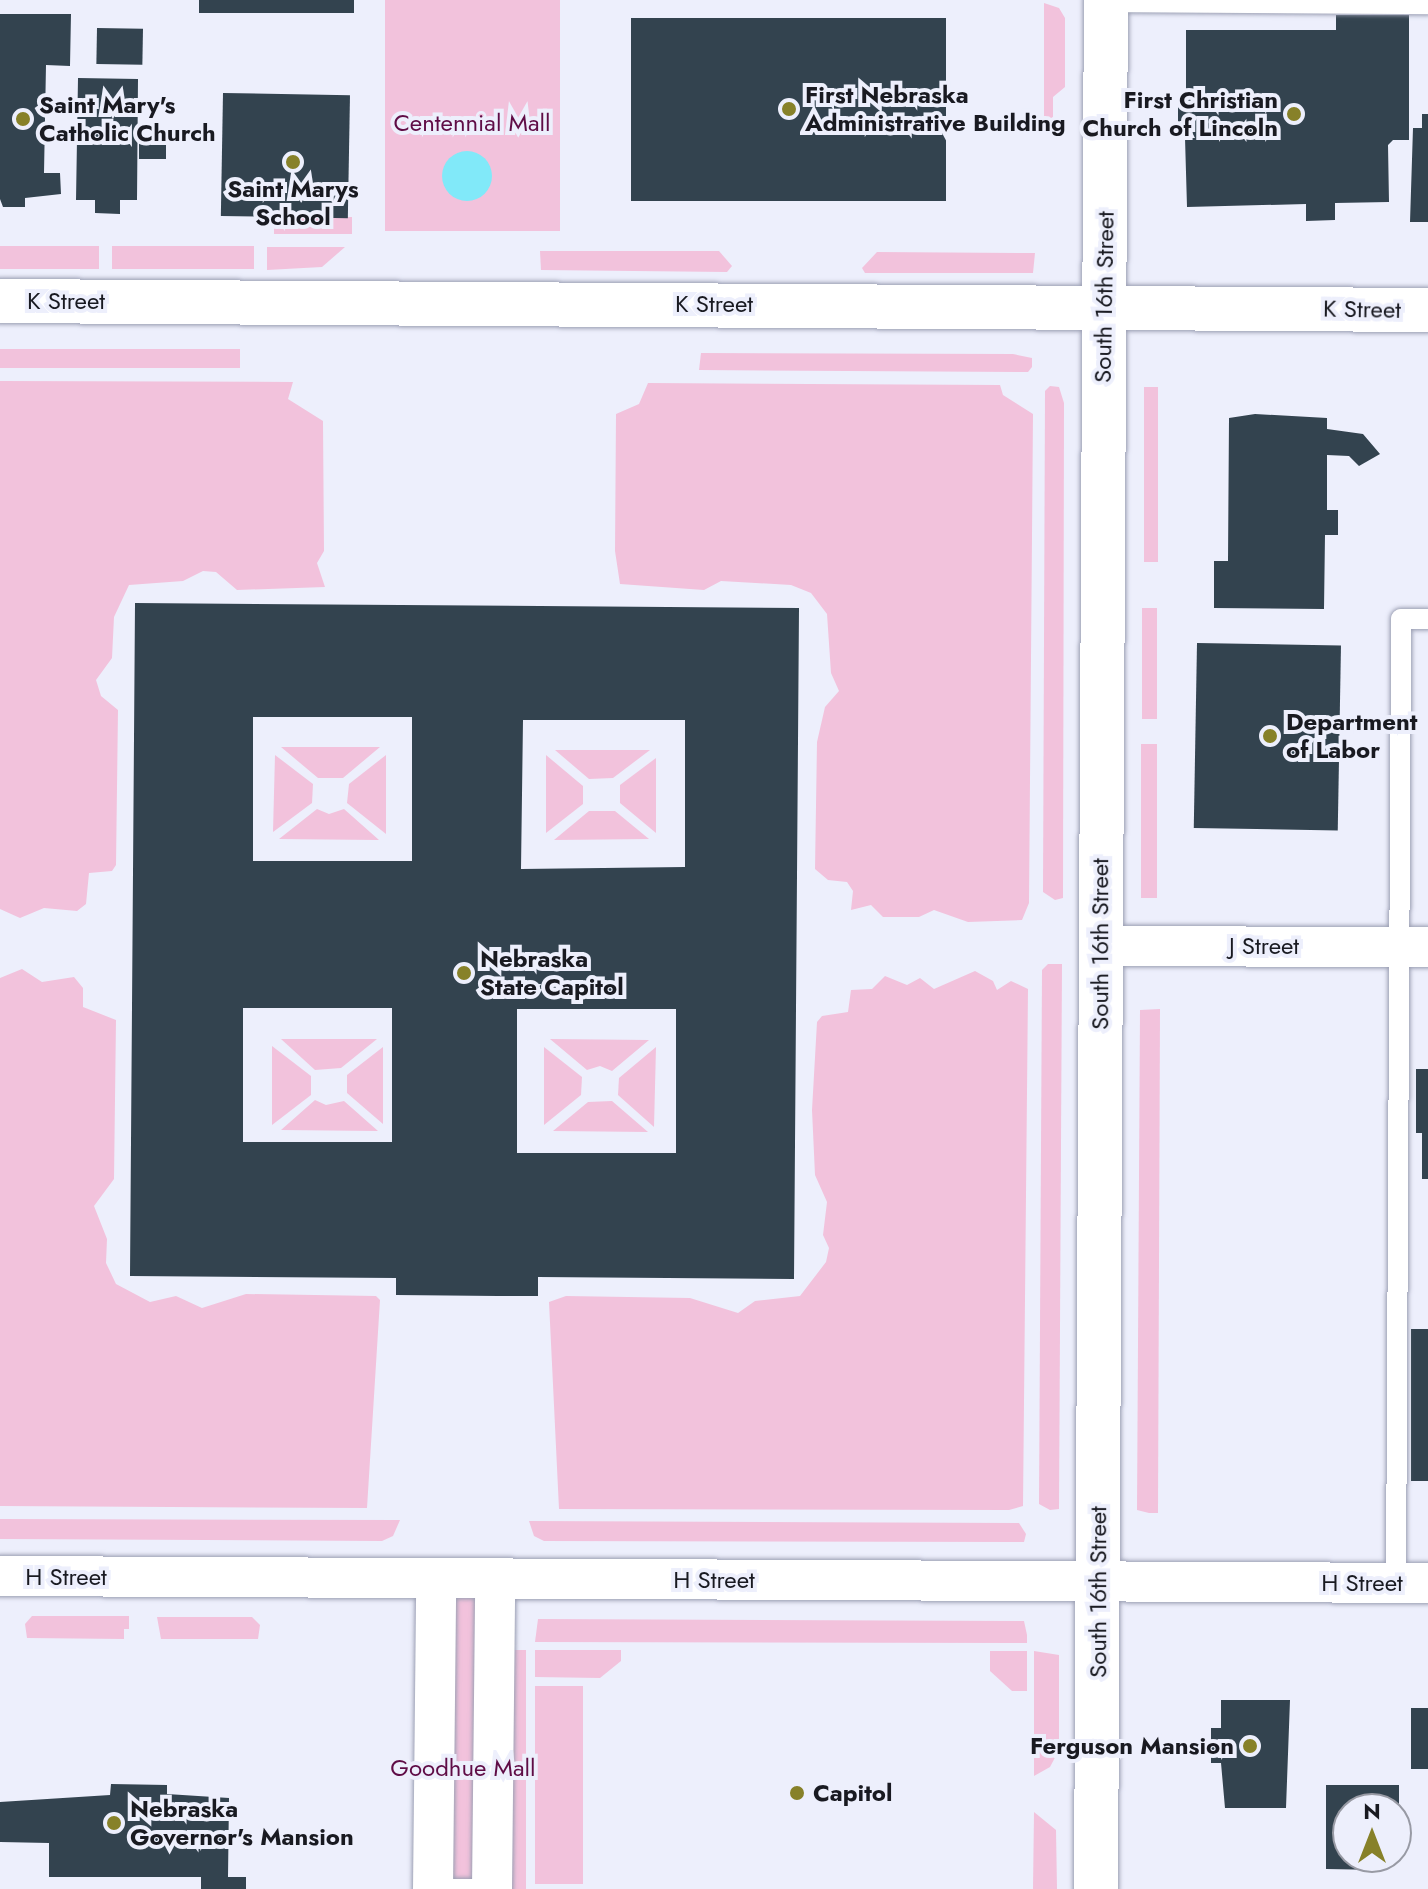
<!DOCTYPE html>
<html>
<head>
<meta charset="utf-8">
<style>
	body { margin:0 }
	#map { position:relative; width:1428px; height:1889px; overflow:hidden; background:#edeffc; font-family:Jost,sans-serif }
	div>[style] { position:absolute }
	.green>* { inset:0; background:#f2c2dc; transform-origin:0 0 }
	.water>* { inset:0; background:#81e9f9 }
	.round { border-radius:50% }
	.building>* { inset:0; background:#33434f; transform-origin:0 0 }
	.roads { filter:drop-shadow(0 0 2px #9ca0b4) drop-shadow(0 0 2px #9ca0b4) }
	.service>* { height:20px; margin:-10px; padding:0 10px; transform-origin:10px; border-radius:10px; background:#fff }
	.minor>* { height:40px; margin:-20px; padding:0 20px; transform-origin:20px; border-radius:20px; background:#fff }
	.secondary>* { height:44px; margin:-22px; padding:0 22px; transform-origin:22px; border-radius:22px; background:#fff }
	.primary>* { height:44px; margin:-22px; padding:0 22px; transform-origin:22px; border-radius:22px; background:#fff }
	.dots>* { width:22px; height:22px; translate:-50% -50%; box-sizing:border-box; border:4px solid #edeffc; border-radius:50% }
	span { translate:-50% -50%; white-space:nowrap; text-align:center; line-height:1.15; -webkit-text-stroke:8px #edeffc; paint-order:stroke }
	.poi-label { font-size:24px; color:#191a21; font-weight:700 }
	.left { translate:0 -50%; text-align:left }
	.right { translate:-100% -50%; text-align:right }
	.park-label { font-size:24px; color:#5f0c46 }
	.street-label { font-size:24px; color:#191a21 }
	.north { position:absolute; left:1332px; top:1793px; width:80px; height:80px; box-sizing:border-box; background:#edeffc; border:2px solid #989aa4; border-radius:50%; rotate:0deg; font-size:22px; font-weight:700; line-height:32px; text-align:center; color:#191a21 }
	.north::after { content:''; display:block; margin:auto; width:28px; height:36px; background:#878129; clip-path:polygon(50% 0,100% 100%,50% 72%,0 100%) }
</style>
</head>
<body>
<div id="map">
	<div class="green">
		<i style="left:385px;top:0;width:175px;height:231px"></i>
		<i style="clip-path:polygon(1044px 3px,1059px 8px,1065px 18px,1065px 87px,1053px 97px,1053px 120px,1044px 120px)"></i>
		<i style="left:274px;top:217px;width:78px;height:17px"></i>
		<i style="left:0;top:246px;width:99px;height:23px"></i>
		<i style="left:112px;top:246px;width:142px;height:23px"></i>
		<i style="clip-path:polygon(267px 247px,345px 247px,322px 267px,267px 270px)"></i>
		<i style="clip-path:polygon(540px 251px,719px 251px,732px 266px,727px 272px,541px 270px)"></i>
		<i style="clip-path:polygon(877px 252px,1035px 253px,1033px 273px,865px 273px,862px 268px)"></i>
		<i style="left:0;top:349px;width:240px;height:19px"></i>
		<i style="clip-path:polygon(701px 353px,1013px 354px,1032px 358px,1032px 367px,1028px 372px,699px 370px)"></i>
		<i style="clip-path:polygon(0 381px,293px 382px,288px 399px,323px 421px,324px 551px,317px 563px,325px 587px,237px 590px,216px 572px,203px 571px,183px 581px,129px 585px,114px 617px,112px 658px,96px 680px,101px 696px,118px 710px,116px 865px,112px 871px,89px 873px,86px 904px,77px 911px,44px 908px,20px 918px,0 909px)"></i>
		<i style="clip-path:polygon(648px 383px,1000px 385px,1003px 395px,1033px 414px,1029px 903px,1022px 920px,968px 922px,934px 910px,919px 917px,883px 917px,871px 905px,851px 910px,853px 891px,847px 882px,828px 880px,815px 869px,817px 742px,825px 707px,839px 691px,831px 673px,827px 614px,811px 593px,791px 585px,721px 581px,704px 590px,620px 584px,615px 551px,616px 414px,639px 404px)"></i>
		<i style="clip-path:polygon(1050px 386px,1059px 387px,1064px 403px,1063px 898px,1055px 900px,1043px 892px,1045px 391px)"></i>
		<i style="left:1144px;top:387px;width:14px;height:175px"></i>
		<i style="left:1142px;top:608px;width:15px;height:111px"></i>
		<i style="left:1141px;top:744px;width:16px;height:154px"></i>
		<i style="clip-path:polygon(281px 747px,380px 747px,343px 778px,318px 778px)"></i>
		<i style="clip-path:polygon(555px 750px,650px 750px,613px 778px,589px 779px)"></i>
		<i style="clip-path:polygon(275px 755px,313px 784px,312px 803px,273px 832px)"></i>
		<i style="clip-path:polygon(386px 755px,386px 834px,347px 803px,349px 784px)"></i>
		<i style="clip-path:polygon(546px 755px,583px 786px,583px 804px,546px 833px)"></i>
		<i style="clip-path:polygon(656px 758px,656px 833px,620px 803px,620px 785px)"></i>
		<i style="clip-path:polygon(317px 809px,329px 814px,344px 809px,379px 840px,279px 839px)"></i>
		<i style="clip-path:polygon(589px 811px,615px 811px,649px 839px,554px 840px)"></i>
		<i style="clip-path:polygon(1048px 964px,1062px 964px,1059px 1509px,1050px 1510px,1039px 1504px,1042px 970px)"></i>
		<i style="clip-path:polygon(22px 969px,42px 982px,74px 977px,83px 988px,83px 1007px,116px 1020px,114px 1179px,94px 1206px,107px 1239px,106px 1263px,116px 1284px,150px 1302px,176px 1296px,202px 1308px,246px 1294px,376px 1296px,380px 1300px,367px 1508px,0 1506px,0 978px)"></i>
		<i style="clip-path:polygon(975px 971px,993px 981px,997px 990px,1011px 981px,1028px 989px,1023px 1506px,1009px 1510px,559px 1509px,549px 1302px,566px 1296px,690px 1298px,738px 1313px,755px 1301px,800px 1296px,826px 1262px,829px 1248px,823px 1235px,827px 1202px,815px 1175px,812px 1110px,817px 1022px,822px 1016px,848px 1012px,851px 990px,872px 989px,885px 976px,907px 985px,920px 978px,934px 989px)"></i>
		<i style="clip-path:polygon(1160px 1009px,1158px 1513px,1149px 1513px,1137px 1510px,1140px 1010px)"></i>
		<i style="clip-path:polygon(281px 1039px,377px 1039px,341px 1068px,315px 1070px)"></i>
		<i style="clip-path:polygon(550px 1039px,649px 1040px,612px 1071px,600px 1066px,587px 1070px)"></i>
		<i style="clip-path:polygon(272px 1046px,311px 1076px,311px 1095px,272px 1125px)"></i>
		<i style="clip-path:polygon(383px 1047px,383px 1124px,347px 1093px,347px 1075px)"></i>
		<i style="clip-path:polygon(544px 1047px,582px 1077px,581px 1095px,544px 1125px)"></i>
		<i style="clip-path:polygon(656px 1047px,654px 1127px,618px 1095px,619px 1078px)"></i>
		<i style="clip-path:polygon(315px 1100px,326px 1105px,344px 1101px,378px 1131px,281px 1130px)"></i>
		<i style="clip-path:polygon(612px 1101px,648px 1132px,553px 1131px,588px 1102px)"></i>
		<i style="clip-path:polygon(0 1519px,400px 1520px,393px 1536px,382px 1541px,0 1539px)"></i>
		<i style="clip-path:polygon(529px 1521px,1019px 1523px,1026px 1534px,1024px 1542px,544px 1541px,534px 1536px)"></i>
		<i style="left:436px;top:1579px;width:59px;height:310px"></i>
		<i style="clip-path:polygon(32px 1616px,129px 1616px,129px 1629px,124px 1629px,124px 1639px,27px 1638px,25px 1624px)"></i>
		<i style="clip-path:polygon(157px 1617px,252px 1617px,260px 1625px,258px 1639px,161px 1639px)"></i>
		<i style="clip-path:polygon(538px 1619px,1024px 1621px,1027px 1635px,1027px 1643px,535px 1642px)"></i>
		<i style="left:526px;top:1650px;width:239px;height:16px;rotate:90deg"></i>
		<i style="clip-path:polygon(535px 1650px,621px 1650px,621px 1661px,600px 1678px,535px 1677px)"></i>
		<i style="clip-path:polygon(990px 1651px,1027px 1651px,1027px 1691px,1012px 1691px,990px 1671px)"></i>
		<i style="clip-path:polygon(1034px 1651px,1059px 1655px,1059px 1750px,1050px 1767px,1034px 1776px)"></i>
		<i style="left:535px;top:1686px;width:48px;height:198px"></i>
		<i style="clip-path:polygon(1034px 1812px,1056px 1830px,1057px 1889px,1033px 1889px)"></i>
	</div>
	<div class="water">
		<i class="round" style="left:442px;top:151px;width:50px;height:50px"></i>
	</div>
	<div class="building">
		<i style="left:199px;top:0;width:155px;height:13px"></i>
		<i style="clip-path:polygon(0 14px,71px 14px,70px 66px,46px 65px,44px 173px,60px 173px,61px 194px,25px 198px,25px 207px,3px 207px,0 199px)"></i>
		<i style="clip-path:polygon(1336px 15px,1409px 15px,1409px 140px,1393px 140px,1388px 145px,1389px 202px,1335px 203px,1335px 220px,1306px 221px,1306px 204px,1187px 207px,1185px 138px,1195px 138px,1190px 128px,1178px 128px,1178px 100px,1186px 100px,1186px 30px,1336px 30px)"></i>
		<i style="left:631px;top:18px;width:315px;height:183px"></i>
		<i style="left:97px;top:28px;width:46px;height:36px;rotate:1deg"></i>
		<i style="clip-path:polygon(78px 78px,138px 79px,137px 200px,120px 200px,120px 214px,95px 213px,95px 200px,76px 200px)"></i>
		<i style="left:223px;top:93px;width:127px;height:123px;rotate:1deg"></i>
		<i style="clip-path:polygon(1422px 114px,1428px 114px,1428px 222px,1410px 222px,1413px 128px,1422px 128px)"></i>
		<i style="left:139px;top:136px;width:27px;height:23px"></i>
		<i style="clip-path:polygon(1255px 414px,1327px 418px,1327px 429px,1363px 434px,1380px 454px,1359px 466px,1349px 456px,1327px 455px,1327px 510px,1338px 510px,1338px 535px,1325px 535px,1324px 609px,1214px 608px,1214px 561px,1228px 561px,1229px 418px)"></i>
		<i style="clip-path:polygon(evenodd,135px 603px,799px 608px,794px 1279px,538px 1277px,538px 1296px,498px 1296px,396px 1295px,396px 1278px,130px 1276px,135px 603px,253px 717px,412px 717px,412px 861px,253px 861px,253px 717px,135px 603px,523px 720px,685px 720px,685px 867px,521px 869px,523px 720px,135px 603px,243px 1008px,392px 1008px,392px 1142px,243px 1142px,243px 1008px,135px 603px,517px 1009px,676px 1009px,676px 1153px,517px 1153px,517px 1009px)"></i>
		<i style="left:1197px;top:643px;width:144px;height:185px;rotate:1deg"></i>
		<i style="clip-path:polygon(1416px 1069px,1428px 1069px,1428px 1179px,1422px 1179px,1422px 1133px,1416px 1133px)"></i>
		<i style="left:1411px;top:1329px;width:17px;height:152px"></i>
		<i style="clip-path:polygon(1221px 1700px,1290px 1700px,1286px 1808px,1225px 1808px,1221px 1763px,1211px 1763px,1211px 1728px,1221px 1728px)"></i>
		<i style="left:1411px;top:1708px;width:17px;height:61px"></i>
		<i style="clip-path:polygon(111px 1784px,167px 1785px,167px 1794px,229px 1798px,228px 1877px,246px 1877px,246px 1889px,201px 1889px,201px 1877px,49px 1877px,49px 1843px,0 1842px,0 1802px,110px 1795px)"></i>
		<i style="clip-path:polygon(1326px 1785px,1399px 1785px,1399px 1835px,1396px 1809px,1348px 1809px,1348px 1857px,1382px 1857px,1382px 1870px,1326px 1869px)"></i>
	</div>
	<div class="roads">
		<div class="service">
			<i style="left:1106px;top:2px;width:322px;rotate:0.4deg"></i>
			<i style="left:1396px;top:1583px;width:964px;rotate:-89.7deg"></i>
			<i style="left:1401px;top:619px;width:27px"></i>
			<i style="left:433px;top:1889px;width:59px"></i>
		</div>
		<div class="minor">
			<i style="left:1100px;top:946px;width:328px;rotate:0.2deg"></i>
			<i style="left:0;top:1576px;width:1428px;rotate:0.28deg"></i>
			<i style="left:433px;top:1889px;width:310px;rotate:-89.4deg"></i>
			<i style="left:492px;top:1889px;width:310px;rotate:-89.4deg"></i>
		</div>
		<div class="secondary">
			<i style="left:1096px;top:1889px;width:1889px;rotate:-89.7deg"></i>
		</div>
		<div class="primary">
			<i style="left:0;top:301px;width:1428px;rotate:0.36deg"></i>
		</div>
	</div>
	<div class="dots">
		<i style="left:789px;top:109px;background:#878129"></i>
		<i style="left:1294px;top:114px;background:#878129"></i>
		<i style="left:23px;top:119px;background:#878129"></i>
		<i style="left:293px;top:162px;background:#878129"></i>
		<i style="left:1270px;top:736px;background:#878129"></i>
		<i style="left:464px;top:973px;background:#878129"></i>
		<i style="left:1250px;top:1746px;background:#878129"></i>
		<i style="left:797px;top:1793px;background:#878129"></i>
		<i style="left:114px;top:1823px;background:#878129"></i>
	</div>
	<div class="poi-label">
		<span class="left" style="left:805px;top:109px">First Nebraska<br>Administrative Building</span>
		<span class="right" style="left:1278px;top:114px">First Christian<br>Church of Lincoln</span>
		<span class="left" style="left:39px;top:119px">Saint Mary's<br>Catholic Church</span>
		<span style="left:293px;top:203px">Saint Marys<br>School</span>
		<span class="left" style="left:1286px;top:736px">Department<br>of Labor</span>
		<span class="left" style="left:480px;top:973px">Nebraska<br>State Capitol</span>
		<span class="right" style="left:1234px;top:1746px">Ferguson Mansion</span>
		<span class="left" style="left:813px;top:1793px">Capitol</span>
		<span class="left" style="left:130px;top:1823px">Nebraska<br>Governor's Mansion</span>
	</div>
	<div class="park-label">
		<span style="left:472px;top:123px">Centennial Mall</span>
		<span style="left:463px;top:1768px">Goodhue Mall</span>
	</div>
	<div class="street-label">
		<span style="left:1104px;top:297px;rotate:-89deg">South 16th Street</span>
		<span style="left:66px;top:301px">K Street</span>
		<span style="left:714px;top:304px">K Street</span>
		<span style="left:1362px;top:309px;rotate:1deg">K Street</span>
		<span style="left:1100px;top:944px;rotate:-90deg">South 16th Street</span>
		<span style="left:1264px;top:946px">J Street</span>
		<span style="left:66px;top:1577px">H Street</span>
		<span style="left:714px;top:1580px">H Street</span>
		<span style="left:1362px;top:1583px">H Street</span>
		<span style="left:1098px;top:1592px;rotate:-90deg">South 16th Street</span>
	</div>
	<div class="north">N</div>
</div>
</body>
</html>
